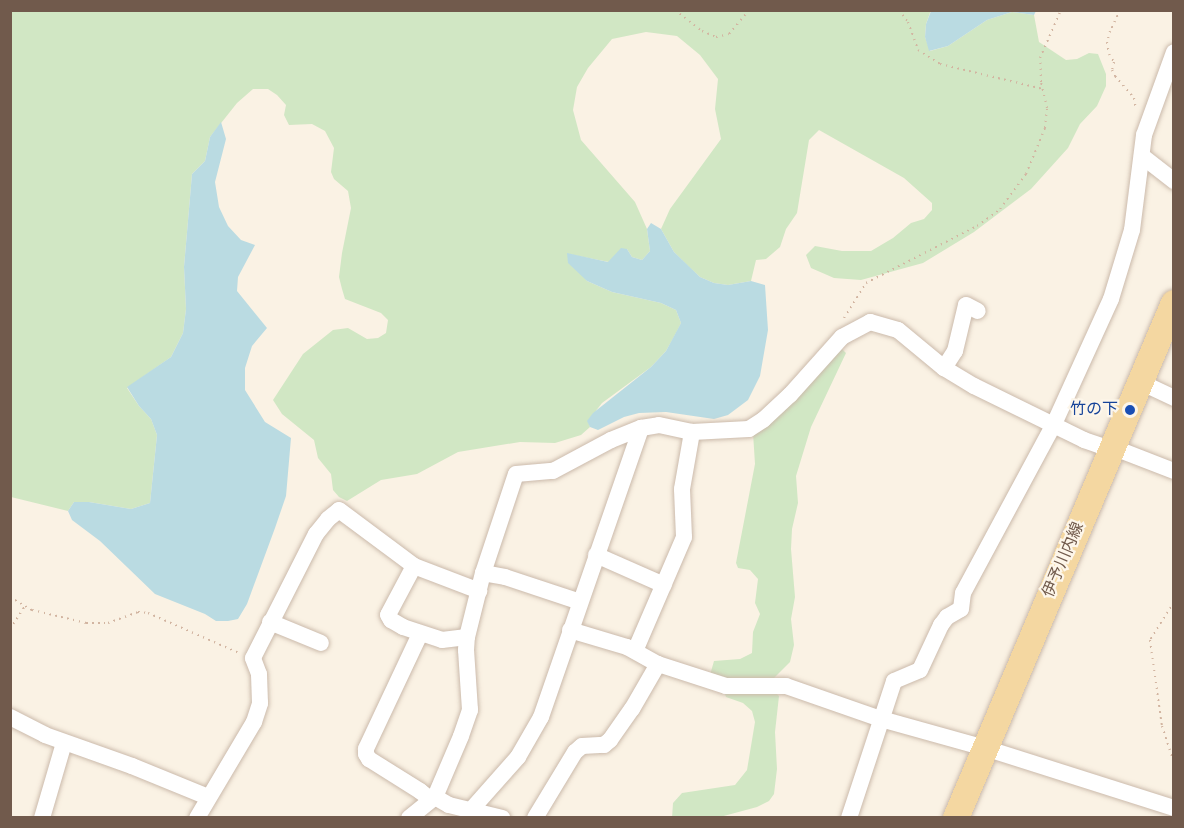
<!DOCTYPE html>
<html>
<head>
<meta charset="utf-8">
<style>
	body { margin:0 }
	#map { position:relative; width:1184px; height:828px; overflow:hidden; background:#faf2e4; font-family:Overpass,"Noto Sans JP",sans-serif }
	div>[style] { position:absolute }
	.green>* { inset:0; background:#d1e7c4 }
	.water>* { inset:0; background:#badbe2 }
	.path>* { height:2px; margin-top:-1px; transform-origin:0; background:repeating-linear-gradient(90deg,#d2b5a1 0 1.5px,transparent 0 6px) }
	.roads { filter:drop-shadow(0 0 2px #cbbaab) drop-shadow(0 0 2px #cbbaab) }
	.minor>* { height:16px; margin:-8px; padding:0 8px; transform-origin:8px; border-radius:8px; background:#fff }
	.primary>* { height:26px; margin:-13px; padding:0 13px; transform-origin:13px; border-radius:13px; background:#f4d7a1 }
	.dots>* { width:16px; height:16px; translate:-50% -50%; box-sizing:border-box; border:3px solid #fdf6ea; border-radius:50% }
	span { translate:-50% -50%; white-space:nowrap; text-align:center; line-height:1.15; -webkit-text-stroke:4.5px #fdf6ea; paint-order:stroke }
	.transit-label { font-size:16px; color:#164399 }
	.right { translate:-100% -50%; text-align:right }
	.street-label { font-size:16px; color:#715a4c }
	.frame { position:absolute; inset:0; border:12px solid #715a4c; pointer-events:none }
</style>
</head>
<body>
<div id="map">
	<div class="green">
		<i style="clip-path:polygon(931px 10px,926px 24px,925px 37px,930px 51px,948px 46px,987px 20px,1012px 12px,1034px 15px,1039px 42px,1066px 60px,1077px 59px,1089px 53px,1098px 54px,1106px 74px,1106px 86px,1097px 106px,1080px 124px,1068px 148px,1031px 189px,974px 232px,923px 263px,861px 280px,834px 278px,811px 268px,806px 255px,815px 246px,842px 251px,871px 251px,893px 238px,911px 223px,924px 219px,932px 210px,932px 203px,904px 178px,819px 130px,809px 140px,797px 213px,786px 229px,780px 247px,766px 259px,756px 260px,751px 281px,728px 285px,714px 283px,700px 277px,686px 264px,674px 252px,661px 229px,670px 209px,721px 139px,715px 109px,718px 79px,700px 55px,677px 36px,646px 32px,612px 39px,588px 68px,577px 87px,573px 110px,581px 140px,635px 202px,647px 229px,650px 251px,642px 260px,632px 257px,627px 249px,609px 262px,568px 254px,587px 281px,612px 292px,661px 303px,676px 310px,681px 323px,676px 333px,666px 351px,651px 367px,602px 403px,588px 421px,590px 427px,581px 435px,555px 443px,520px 442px,458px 452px,417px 474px,381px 480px,347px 501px,339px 497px,333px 490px,331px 474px,318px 458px,314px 440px,282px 414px,273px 400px,303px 354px,333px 330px,348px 328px,367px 339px,378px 338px,386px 333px,388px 320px,381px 313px,345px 299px,342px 289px,339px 277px,342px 253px,351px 208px,348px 191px,334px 179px,331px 172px,334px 148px,325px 131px,312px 124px,289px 125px,284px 115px,286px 105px,277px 95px,268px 89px,253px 89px,237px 103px,210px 137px,205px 161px,192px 174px,184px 267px,186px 309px,183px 333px,171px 357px,127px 388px,139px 406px,151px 419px,157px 435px,150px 503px,131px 509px,89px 502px,74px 502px,68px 511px,11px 497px,11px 11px)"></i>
		<i style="clip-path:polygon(841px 348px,846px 353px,811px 427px,796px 476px,798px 503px,792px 529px,791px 549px,795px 597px,791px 619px,794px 645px,790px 662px,773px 679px,728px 680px,710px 675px,714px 661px,740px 659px,752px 653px,753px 632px,760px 614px,755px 603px,758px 579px,750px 570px,738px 568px,736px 563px,755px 464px,753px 433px)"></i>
		<i style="clip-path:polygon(776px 693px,779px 696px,775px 732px,777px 769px,774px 794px,769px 801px,757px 807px,720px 817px,672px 818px,673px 803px,682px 793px,735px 785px,747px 770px,755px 722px,752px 711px,743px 703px,726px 697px,725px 694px)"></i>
	</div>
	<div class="water">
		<i style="clip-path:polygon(931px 11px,931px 10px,1036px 11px,1034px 15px,1012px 12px,987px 20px,948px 46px,929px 51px,925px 37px,926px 24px)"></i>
		<i style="clip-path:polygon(221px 122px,226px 139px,215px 182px,219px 207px,228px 226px,241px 240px,255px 245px,238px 277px,237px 291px,267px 328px,252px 346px,245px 368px,245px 390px,265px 422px,291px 438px,286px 496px,275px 528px,247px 604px,238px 619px,228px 621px,216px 621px,205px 614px,155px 594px,100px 541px,72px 520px,68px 511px,74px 502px,89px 502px,131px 509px,150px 503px,157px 435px,151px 419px,139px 406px,127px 387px,171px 357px,183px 333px,186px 309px,184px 267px,192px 174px,205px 161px,210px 137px)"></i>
		<i style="clip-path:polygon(651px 223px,661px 229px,674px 252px,700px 277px,714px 283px,728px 285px,751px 281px,765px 285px,768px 330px,760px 376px,748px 400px,728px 415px,714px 419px,666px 412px,639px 413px,624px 417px,598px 430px,590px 427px,587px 421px,593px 413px,651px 367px,666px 351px,681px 323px,676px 310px,661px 303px,612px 292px,587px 281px,568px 263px,567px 253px,608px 262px,621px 248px,627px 249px,632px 257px,642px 260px,650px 251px,647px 229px)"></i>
	</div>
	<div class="path">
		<i style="left:675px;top:10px;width:34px;rotate:38deg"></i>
		<i style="left:702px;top:31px;width:15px;rotate:23deg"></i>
		<i style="left:716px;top:37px;width:13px;rotate:-13deg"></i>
		<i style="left:729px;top:34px;width:31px;rotate:-50deg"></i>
		<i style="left:899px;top:10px;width:15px;rotate:53deg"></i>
		<i style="left:908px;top:22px;width:30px;rotate:70deg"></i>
		<i style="left:918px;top:50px;width:26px;rotate:32deg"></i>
		<i style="left:940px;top:64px;width:106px;rotate:13.6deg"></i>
		<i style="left:1120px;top:10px;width:23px;rotate:115deg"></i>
		<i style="left:1110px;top:31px;width:11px;rotate:105deg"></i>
		<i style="left:1107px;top:42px;width:12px;rotate:81deg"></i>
		<i style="left:1109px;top:54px;width:9px;rotate:58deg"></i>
		<i style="left:1114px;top:62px;width:8px;rotate:104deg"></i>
		<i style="left:1112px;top:70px;width:7px;rotate:63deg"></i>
		<i style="left:1115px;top:76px;width:29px;rotate:49deg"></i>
		<i style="left:1134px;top:98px;width:11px;rotate:80deg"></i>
		<i style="left:844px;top:318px;width:41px;rotate:-57.8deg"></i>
		<i style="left:866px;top:283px;width:125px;rotate:-27.2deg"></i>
		<i style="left:977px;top:226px;width:29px;rotate:-36deg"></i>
		<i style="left:1000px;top:209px;width:44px;rotate:-53.4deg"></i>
		<i style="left:1026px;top:174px;width:50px;rotate:-67.6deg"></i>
		<i style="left:1045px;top:128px;width:20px;rotate:-84deg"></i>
		<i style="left:1047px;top:108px;width:27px;rotate:-103deg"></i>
		<i style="left:1041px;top:82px;width:24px;rotate:-92deg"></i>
		<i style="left:1040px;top:58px;width:52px;rotate:-66.4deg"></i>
		<i style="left:10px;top:597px;width:26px;rotate:31deg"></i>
		<i style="left:32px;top:610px;width:56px;rotate:13.5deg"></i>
		<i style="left:86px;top:623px;width:22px"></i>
		<i style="left:108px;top:623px;width:32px;rotate:-20deg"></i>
		<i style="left:138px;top:612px;width:10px;rotate:6deg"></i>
		<i style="left:148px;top:613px;width:99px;rotate:23.7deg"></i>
		<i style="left:1174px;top:602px;width:45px;rotate:122.3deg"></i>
		<i style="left:1150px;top:640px;width:87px;rotate:82.1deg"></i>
		<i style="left:1162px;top:726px;width:39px;rotate:72deg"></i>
		<i style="left:10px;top:629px;width:27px;rotate:-57deg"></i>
		<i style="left:1174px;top:770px;width:19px;rotate:90deg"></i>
	</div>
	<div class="roads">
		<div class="minor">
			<i style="left:1142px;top:156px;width:41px;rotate:38deg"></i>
			<i style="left:944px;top:368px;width:20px;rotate:-57deg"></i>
			<i style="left:955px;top:351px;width:47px;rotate:-76.6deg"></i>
			<i style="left:966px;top:305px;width:13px;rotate:27deg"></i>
			<i style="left:1140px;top:382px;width:38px;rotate:25deg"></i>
			<i style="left:596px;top:555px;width:74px;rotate:23.8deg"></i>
			<i style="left:414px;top:566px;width:55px;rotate:118deg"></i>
			<i style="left:388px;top:615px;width:6px;rotate:59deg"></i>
			<i style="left:391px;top:620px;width:14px;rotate:30deg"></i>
			<i style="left:403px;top:627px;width:41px;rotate:18.4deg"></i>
			<i style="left:442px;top:640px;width:25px;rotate:-7deg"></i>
			<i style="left:483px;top:573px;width:22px;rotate:10deg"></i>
			<i style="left:505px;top:577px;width:79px;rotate:18.4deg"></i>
			<i style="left:270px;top:622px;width:55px;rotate:22.4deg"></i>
			<i style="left:570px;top:630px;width:59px;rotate:16.6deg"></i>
			<i style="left:627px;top:647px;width:35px;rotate:29deg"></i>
			<i style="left:658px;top:664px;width:71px;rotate:17.9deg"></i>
			<i style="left:726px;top:686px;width:60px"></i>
			<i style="left:786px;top:686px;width:101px;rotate:19.2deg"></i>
			<i style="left:881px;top:719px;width:108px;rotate:15.6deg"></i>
			<i style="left:985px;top:748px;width:198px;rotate:17.6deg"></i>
			<i style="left:420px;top:634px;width:127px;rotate:115.2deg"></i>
			<i style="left:366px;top:749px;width:5px;rotate:90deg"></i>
			<i style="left:366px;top:754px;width:6px;rotate:59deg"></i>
			<i style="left:369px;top:759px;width:60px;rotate:32.1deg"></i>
			<i style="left:420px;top:791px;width:14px;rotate:39deg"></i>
			<i style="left:635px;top:651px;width:124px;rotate:-66.7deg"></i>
			<i style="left:684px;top:537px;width:48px;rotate:-92.4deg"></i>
			<i style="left:682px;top:489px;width:58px;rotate:-80deg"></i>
			<i style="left:10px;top:717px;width:39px;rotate:27deg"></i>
			<i style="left:45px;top:735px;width:92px;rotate:19.6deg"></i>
			<i style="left:132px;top:766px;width:82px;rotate:22.2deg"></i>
			<i style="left:435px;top:797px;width:16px;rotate:30deg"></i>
			<i style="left:449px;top:805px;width:55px;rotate:13.8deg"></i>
			<i style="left:42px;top:818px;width:78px;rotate:-73.7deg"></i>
			<i style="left:197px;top:818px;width:112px;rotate:-59.3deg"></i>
			<i style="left:254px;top:722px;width:20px;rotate:-72deg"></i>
			<i style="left:260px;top:703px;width:29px;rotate:-92deg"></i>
			<i style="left:259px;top:674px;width:17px;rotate:-111deg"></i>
			<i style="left:253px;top:658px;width:139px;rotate:-63.1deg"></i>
			<i style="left:316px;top:534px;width:19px;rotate:-51deg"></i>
			<i style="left:328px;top:519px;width:14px;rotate:-39deg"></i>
			<i style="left:339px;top:510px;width:94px;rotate:36.7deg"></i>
			<i style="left:414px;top:566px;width:70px;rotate:21deg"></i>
			<i style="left:409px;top:818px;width:33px;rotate:-39deg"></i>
			<i style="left:435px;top:797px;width:66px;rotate:-66.9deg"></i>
			<i style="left:461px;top:736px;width:28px;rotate:-71deg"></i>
			<i style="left:470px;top:710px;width:60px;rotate:-93.8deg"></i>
			<i style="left:466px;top:650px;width:13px;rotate:-86deg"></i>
			<i style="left:467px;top:637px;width:66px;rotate:-76deg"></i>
			<i style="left:483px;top:573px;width:104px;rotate:-71.6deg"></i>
			<i style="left:516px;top:474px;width:37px;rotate:-5deg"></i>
			<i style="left:553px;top:471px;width:66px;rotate:-28.1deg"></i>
			<i style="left:611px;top:440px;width:32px;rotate:-22deg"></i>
			<i style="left:641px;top:428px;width:18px;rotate:-9deg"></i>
			<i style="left:659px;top:425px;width:34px;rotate:12deg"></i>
			<i style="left:692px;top:432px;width:57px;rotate:-3deg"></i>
			<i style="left:749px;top:429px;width:17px;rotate:-33deg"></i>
			<i style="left:763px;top:420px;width:37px;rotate:-43deg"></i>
			<i style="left:790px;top:395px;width:78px;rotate:-48.1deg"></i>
			<i style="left:842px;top:337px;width:32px;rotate:-28deg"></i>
			<i style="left:870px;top:322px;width:29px;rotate:16deg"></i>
			<i style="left:898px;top:330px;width:60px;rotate:39.6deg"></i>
			<i style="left:944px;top:368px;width:35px;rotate:31deg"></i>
			<i style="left:974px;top:386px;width:123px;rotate:26.1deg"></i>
			<i style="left:1084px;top:440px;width:18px;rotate:19deg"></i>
			<i style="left:1101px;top:446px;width:11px;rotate:5deg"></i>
			<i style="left:1112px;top:447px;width:66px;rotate:21.2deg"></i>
			<i style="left:472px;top:818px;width:8px;rotate:-97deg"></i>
			<i style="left:471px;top:810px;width:71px;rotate:-48.4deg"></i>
			<i style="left:518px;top:757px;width:46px;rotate:-60.1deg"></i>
			<i style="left:541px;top:717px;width:306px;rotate:-70.9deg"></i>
			<i style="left:535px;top:818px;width:77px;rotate:-58.8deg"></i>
			<i style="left:575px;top:752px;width:9px;rotate:-41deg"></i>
			<i style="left:582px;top:746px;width:22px;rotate:-3deg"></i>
			<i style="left:604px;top:745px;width:8px;rotate:-40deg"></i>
			<i style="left:610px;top:740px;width:38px;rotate:-55deg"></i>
			<i style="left:632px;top:709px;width:52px;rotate:-60deg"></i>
			<i style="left:849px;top:818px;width:144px;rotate:-71.8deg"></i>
			<i style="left:894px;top:681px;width:28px;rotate:-23deg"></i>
			<i style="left:920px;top:670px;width:50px;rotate:-65deg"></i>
			<i style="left:941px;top:625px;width:10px;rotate:-53deg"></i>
			<i style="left:947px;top:617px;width:16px;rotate:-30deg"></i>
			<i style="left:961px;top:609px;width:16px;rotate:-83deg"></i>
			<i style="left:963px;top:593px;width:192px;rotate:-61.7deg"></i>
			<i style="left:1054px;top:424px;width:137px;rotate:-65.5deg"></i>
			<i style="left:1111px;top:299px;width:72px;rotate:-73.1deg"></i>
			<i style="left:1132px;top:230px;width:96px;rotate:-82.8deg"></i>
			<i style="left:1144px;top:135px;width:88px;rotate:-70.1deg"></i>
		</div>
		<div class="primary">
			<i style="left:956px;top:818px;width:559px;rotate:-67.06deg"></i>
		</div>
	</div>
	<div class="dots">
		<i style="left:1130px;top:410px;background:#1a4fb4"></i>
	</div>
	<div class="transit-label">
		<span class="right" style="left:1118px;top:410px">竹の下</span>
	</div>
	<div class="street-label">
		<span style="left:1064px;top:560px;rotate:-67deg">伊予川内線</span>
	</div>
	<div class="frame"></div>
</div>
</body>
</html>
